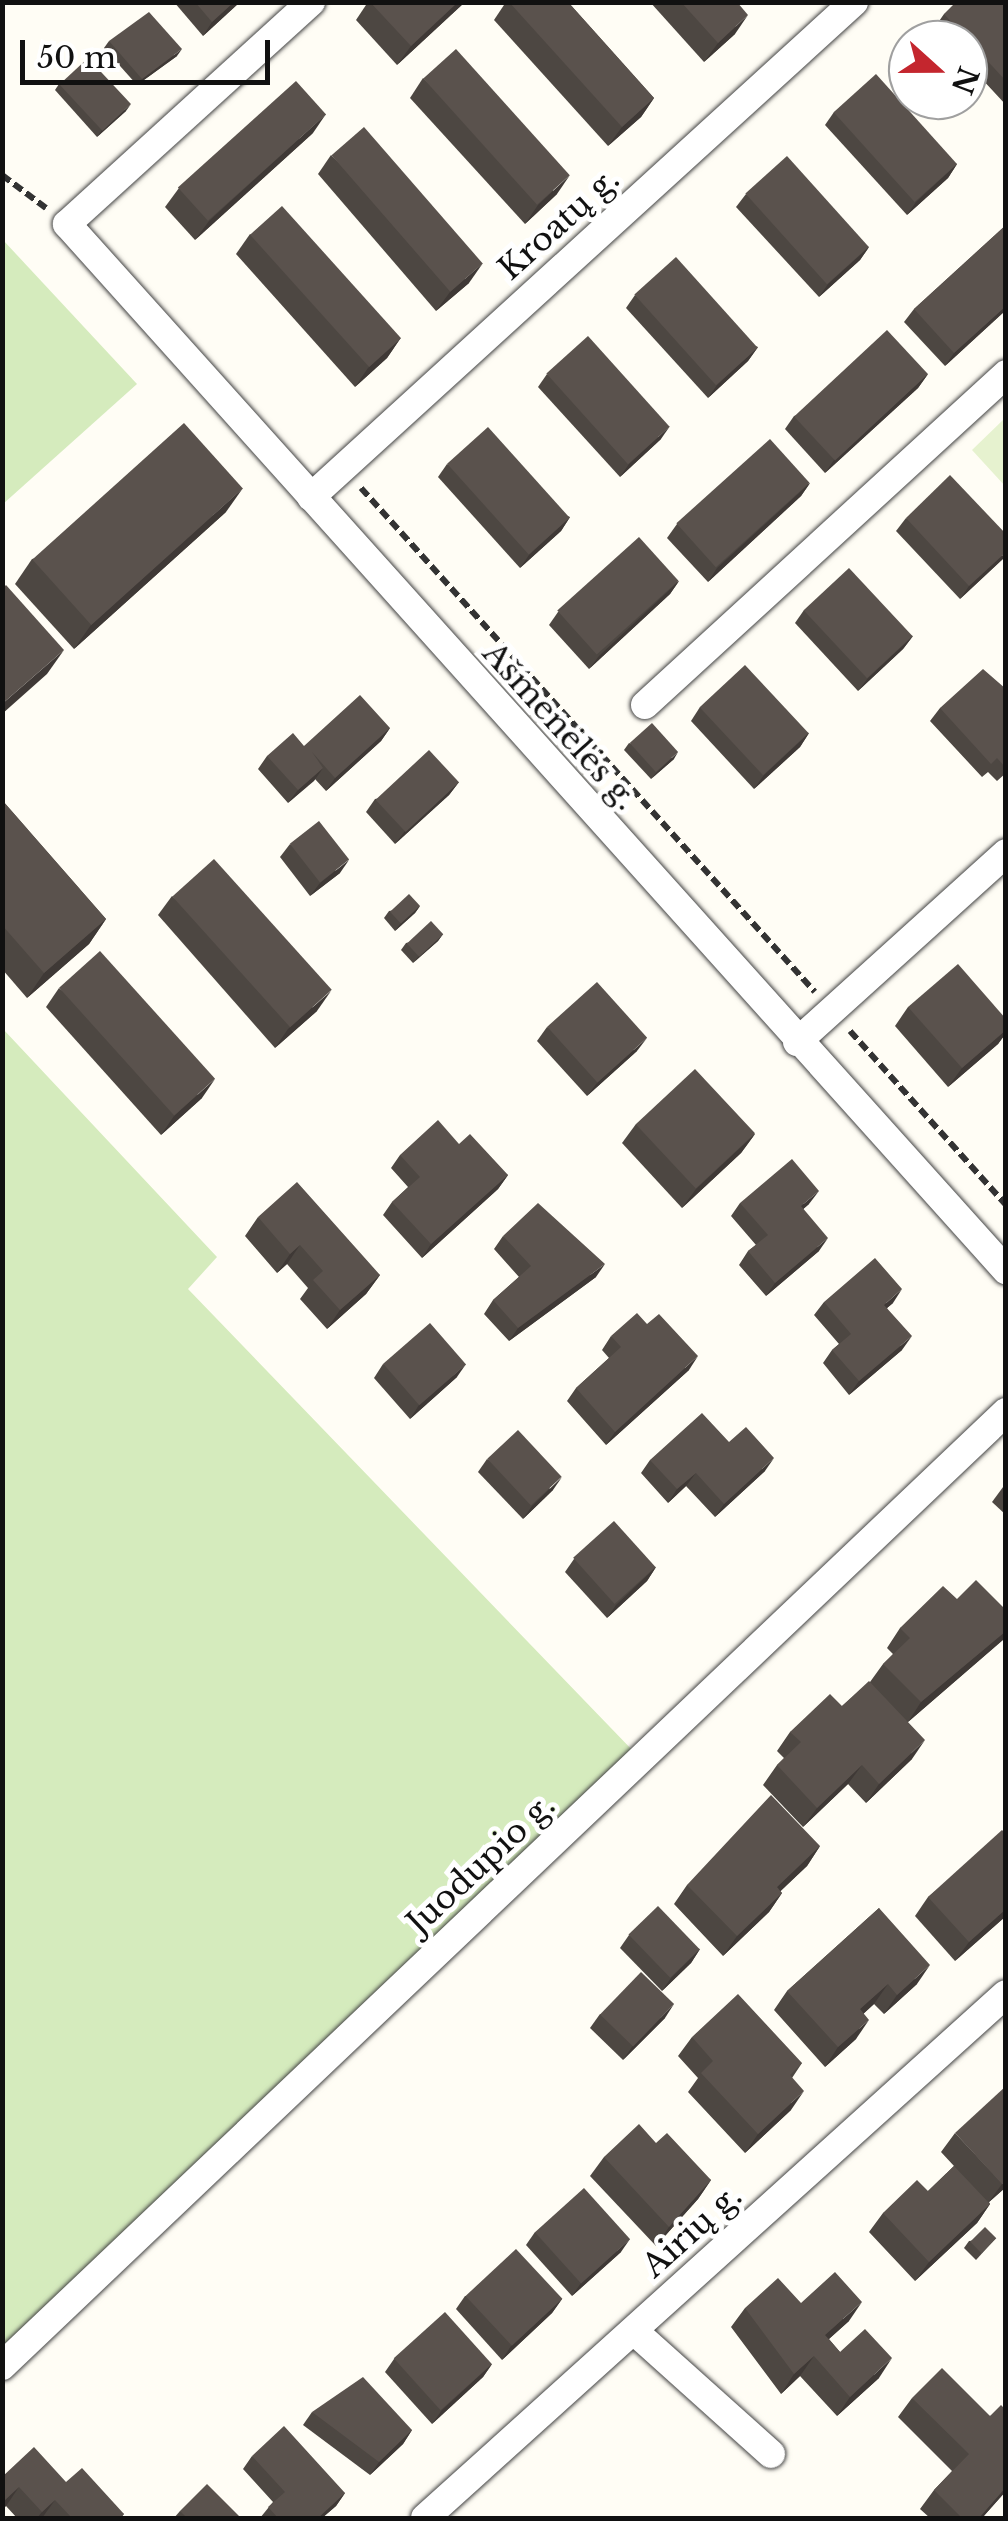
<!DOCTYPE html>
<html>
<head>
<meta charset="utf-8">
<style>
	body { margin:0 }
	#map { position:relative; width:1008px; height:2521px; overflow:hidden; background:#fffdf5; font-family:"Libre Baskerville",serif }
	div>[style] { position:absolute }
	.green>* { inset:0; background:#d5ebbd }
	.pitch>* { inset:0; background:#e6f2cf }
	.path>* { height:6px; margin-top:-3px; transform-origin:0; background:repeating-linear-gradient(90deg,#333 0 10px,transparent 0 15px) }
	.roads { filter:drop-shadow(0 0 2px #444) drop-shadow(0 0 2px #444) }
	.minor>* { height:28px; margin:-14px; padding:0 14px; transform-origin:14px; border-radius:14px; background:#fff }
	.wall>* { inset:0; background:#4d4742 }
	.shaded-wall>* { inset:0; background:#3f3936 }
	.building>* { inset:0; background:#5a524d; transform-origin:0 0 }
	span { translate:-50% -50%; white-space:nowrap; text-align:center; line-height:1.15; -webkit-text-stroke:10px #fff; paint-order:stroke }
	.street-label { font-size:32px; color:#111 }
	.frame { position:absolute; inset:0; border:5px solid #111; pointer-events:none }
	.north { position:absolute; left:888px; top:20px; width:100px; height:100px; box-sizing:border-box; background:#fff; border:2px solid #a0a0a0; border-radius:50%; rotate:111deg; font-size:28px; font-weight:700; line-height:40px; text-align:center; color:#111 }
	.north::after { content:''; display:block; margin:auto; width:35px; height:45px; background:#c4262e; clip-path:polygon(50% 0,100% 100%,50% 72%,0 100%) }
	.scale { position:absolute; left:20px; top:40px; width:250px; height:45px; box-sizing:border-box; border:5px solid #111; border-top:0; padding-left:12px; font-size:30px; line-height:35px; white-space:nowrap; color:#111; -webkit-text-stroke:8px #fff; paint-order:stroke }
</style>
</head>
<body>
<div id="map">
	<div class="green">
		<i style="clip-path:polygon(3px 240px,137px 384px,3px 504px,2px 504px)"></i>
		<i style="clip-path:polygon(3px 1029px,217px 1257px,188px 1289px,636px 1754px,3px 2350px)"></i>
	</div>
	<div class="pitch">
		<i style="clip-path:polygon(1005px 418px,1005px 486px,972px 450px)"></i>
	</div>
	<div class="path">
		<i style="left:2px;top:175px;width:55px;rotate:36.9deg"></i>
		<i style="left:361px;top:488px;width:678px;rotate:47.99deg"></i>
		<i style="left:850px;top:1031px;width:234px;rotate:48.1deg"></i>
	</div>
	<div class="roads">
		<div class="minor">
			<i style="left:311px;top:2px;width:330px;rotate:137.7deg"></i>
			<i style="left:67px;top:224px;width:1406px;rotate:48.09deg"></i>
			<i style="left:311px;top:497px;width:735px;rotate:-42.35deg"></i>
			<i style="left:645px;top:705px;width:490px;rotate:-42.5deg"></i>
			<i style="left:797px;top:1042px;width:282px;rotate:-42.1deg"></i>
			<i style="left:634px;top:2331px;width:184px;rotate:41.9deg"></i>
			<i style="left:2px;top:2366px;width:1385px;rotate:-43.54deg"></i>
			<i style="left:425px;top:2518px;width:782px;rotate:-42.05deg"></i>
		</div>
	</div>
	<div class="wall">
		<i style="clip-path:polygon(174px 2px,240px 2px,203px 36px)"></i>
		<i style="clip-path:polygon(368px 2px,465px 2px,397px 65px,356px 20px)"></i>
		<i style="clip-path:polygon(506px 2px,568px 2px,654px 98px,641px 117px,608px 146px,494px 20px)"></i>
		<i style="clip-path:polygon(650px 2px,737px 2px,735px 34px,704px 62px)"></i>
		<i style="clip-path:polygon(1006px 2px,1006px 105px,968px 64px,968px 40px,947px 40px,935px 27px,944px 14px)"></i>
		<i style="clip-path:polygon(109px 41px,177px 56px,137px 85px,104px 48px)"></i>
		<i style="clip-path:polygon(423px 78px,557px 194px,525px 224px,410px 98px)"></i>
		<i style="clip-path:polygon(59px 84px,126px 111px,97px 137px,55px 90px)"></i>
		<i style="clip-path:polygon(834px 112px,957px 164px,948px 178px,907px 215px,825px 125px)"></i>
		<i style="clip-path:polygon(313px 133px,195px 240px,165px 207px,179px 188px)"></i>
		<i style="clip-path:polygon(331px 155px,469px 283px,436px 311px,318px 174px)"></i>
		<i style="clip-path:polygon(746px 194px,869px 247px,860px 260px,819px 297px,736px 207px)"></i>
		<i style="clip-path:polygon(1006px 225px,1006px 310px,945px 366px,904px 322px,914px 309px)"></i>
		<i style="clip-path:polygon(250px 234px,400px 339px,387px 358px,355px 387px,236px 254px)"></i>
		<i style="clip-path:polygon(635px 295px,758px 347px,748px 361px,708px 398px,626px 308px)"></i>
		<i style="clip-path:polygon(547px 374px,661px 439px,620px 477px,538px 387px)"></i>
		<i style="clip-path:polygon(928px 374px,918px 388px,825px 473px,785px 429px,794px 416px)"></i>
		<i style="clip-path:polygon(447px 464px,570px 517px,561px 531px,520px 568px,438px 477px)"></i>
		<i style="clip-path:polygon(810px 483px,801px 496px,708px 582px,667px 538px,677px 524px)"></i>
		<i style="clip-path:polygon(226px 512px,74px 649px,15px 584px,32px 559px)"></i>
		<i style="clip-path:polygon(906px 518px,1005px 557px,960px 599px,896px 531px)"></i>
		<i style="clip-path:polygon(679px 581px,670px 594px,589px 669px,549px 625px,558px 612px)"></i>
		<i style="clip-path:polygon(804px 610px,913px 636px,903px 649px,858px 691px,795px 623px)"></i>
		<i style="clip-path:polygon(1006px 689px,1006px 773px,997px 781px,988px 772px,982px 777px,930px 721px,940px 708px)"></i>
		<i style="clip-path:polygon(700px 707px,809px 733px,800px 747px,754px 789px,691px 721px)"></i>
		<i style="clip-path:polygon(390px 728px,381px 741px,326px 791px,315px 779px,288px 803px,258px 769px,267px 756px,304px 746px)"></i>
		<i style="clip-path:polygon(629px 743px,674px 759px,651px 779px,624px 750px)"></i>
		<i style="clip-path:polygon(459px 782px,449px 795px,395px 844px,366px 812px,375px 799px)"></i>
		<i style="clip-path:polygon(2px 800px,106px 919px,89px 944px,27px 998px,2px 969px)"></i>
		<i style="clip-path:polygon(290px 844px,340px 873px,310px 896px,280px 857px)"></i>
		<i style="clip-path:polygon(172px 896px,317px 1011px,275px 1048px,158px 915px)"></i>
		<i style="clip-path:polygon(420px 906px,415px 913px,395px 931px,384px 918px,389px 911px)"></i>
		<i style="clip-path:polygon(443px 934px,438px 941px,413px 963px,401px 950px,406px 943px)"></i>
		<i style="clip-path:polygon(59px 988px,202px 1098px,161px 1135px,46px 1007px)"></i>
		<i style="clip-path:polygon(908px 1007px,1006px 1019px,1006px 1033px,998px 1044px,948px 1087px,895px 1026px)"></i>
		<i style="clip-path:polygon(547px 1027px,637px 1051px,587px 1096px,537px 1041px)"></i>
		<i style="clip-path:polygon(636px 1124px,755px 1134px,741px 1153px,682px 1208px,622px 1143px)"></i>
		<i style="clip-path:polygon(459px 1144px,508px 1175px,498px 1189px,422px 1258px,383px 1215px,392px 1202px,408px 1187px,391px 1168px,400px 1155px)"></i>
		<i style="clip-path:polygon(740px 1203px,809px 1204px,803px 1209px,819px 1251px,766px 1296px,739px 1265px,748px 1251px,756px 1245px,731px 1216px)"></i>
		<i style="clip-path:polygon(258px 1217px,380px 1275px,366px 1294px,327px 1329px,300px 1299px,308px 1288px,287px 1264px,277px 1273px,245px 1236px)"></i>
		<i style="clip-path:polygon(503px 1236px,596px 1277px,509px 1341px,484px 1314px,493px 1300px,519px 1277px,494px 1249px)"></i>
		<i style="clip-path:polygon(824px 1302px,893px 1303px,887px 1308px,902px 1350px,849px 1395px,823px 1363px,832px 1350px,839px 1344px,814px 1315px)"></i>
		<i style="clip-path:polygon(611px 1336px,689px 1370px,606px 1445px,567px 1401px,576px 1388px,609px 1358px,602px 1350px)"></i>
		<i style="clip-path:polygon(383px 1364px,457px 1377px,410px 1419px,374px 1378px)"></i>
		<i style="clip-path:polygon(729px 1442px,765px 1471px,715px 1517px,686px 1486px,668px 1503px,641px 1473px,650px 1460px)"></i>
		<i style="clip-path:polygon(487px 1459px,553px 1490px,523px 1519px,478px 1472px)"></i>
		<i style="clip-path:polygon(1006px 1483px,1006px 1515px,992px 1502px)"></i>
		<i style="clip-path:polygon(574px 1559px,656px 1567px,647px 1581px,607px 1618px,565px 1572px)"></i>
		<i style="clip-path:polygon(957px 1599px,1006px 1610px,1006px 1637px,908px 1722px,912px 1759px,866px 1803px,848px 1784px,803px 1827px,763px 1785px,777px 1765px,784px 1758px,777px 1751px,790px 1732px,842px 1706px,870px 1682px,883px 1664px,893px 1654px,887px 1648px,900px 1628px)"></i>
		<i style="clip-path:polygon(1006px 1834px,1006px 1916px,955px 1961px,915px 1916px,928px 1897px)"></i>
		<i style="clip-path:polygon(820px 1846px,807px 1866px,780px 1891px,782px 1893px,769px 1912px,723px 1956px,674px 1904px,687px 1885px)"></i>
		<i style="clip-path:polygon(879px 1908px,917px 1984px,884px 2014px,874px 2004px,864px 2013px,856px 2039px,825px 2067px,774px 2010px,787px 1991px)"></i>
		<i style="clip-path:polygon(629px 1935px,700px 1949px,691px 1963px,662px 1991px,620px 1948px)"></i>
		<i style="clip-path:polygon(600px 2014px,665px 2018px,623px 2060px,590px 2028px)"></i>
		<i style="clip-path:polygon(692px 2037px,802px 2063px,792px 2078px,791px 2110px,745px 2153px,688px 2092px,698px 2078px,678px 2056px)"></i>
		<i style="clip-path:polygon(955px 2133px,1006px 2187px,989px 2202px,990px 2204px,977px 2223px,915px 2281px,869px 2232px,883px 2213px,928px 2191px,954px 2166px,941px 2152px)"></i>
		<i style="clip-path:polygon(656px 2143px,711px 2180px,698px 2199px,656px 2246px,590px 2176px,604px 2157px)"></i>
		<i style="clip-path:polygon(535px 2232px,621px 2252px,572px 2296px,526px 2245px)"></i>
		<i style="clip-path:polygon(996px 2238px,976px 2260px,964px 2248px,969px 2241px)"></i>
		<i style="clip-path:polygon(465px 2296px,562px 2299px,552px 2313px,502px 2360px,456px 2309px)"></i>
		<i style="clip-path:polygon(801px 2303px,849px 2321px,829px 2339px,840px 2352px,879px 2378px,837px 2416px,800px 2376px,781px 2394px,731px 2327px,745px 2308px)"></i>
		<i style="clip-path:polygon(394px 2359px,492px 2364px,483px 2377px,432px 2424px,385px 2372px)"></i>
		<i style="clip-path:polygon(912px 2398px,990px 2416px,1006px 2410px,1006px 2491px,982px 2518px,930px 2518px,920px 2509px,934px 2490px,952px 2471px,898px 2417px)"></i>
		<i style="clip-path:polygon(312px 2412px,412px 2430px,403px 2444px,370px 2475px,303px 2425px)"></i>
		<i style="clip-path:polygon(252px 2456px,345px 2493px,336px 2506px,322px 2518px,260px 2518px,273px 2502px,243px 2469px)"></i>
		<i style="clip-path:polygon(2px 2477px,66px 2482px,124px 2514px,121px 2518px,17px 2518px,6px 2506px,2px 2509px)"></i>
		<i style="clip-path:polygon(180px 2511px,241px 2518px,174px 2518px)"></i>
	</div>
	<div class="shaded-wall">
		<i style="clip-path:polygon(234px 2px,240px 2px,203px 36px,212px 22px)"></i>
		<i style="clip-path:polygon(458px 2px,465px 2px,397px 65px,411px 46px)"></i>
		<i style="clip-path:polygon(748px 15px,735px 34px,704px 62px,718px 43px)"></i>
		<i style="clip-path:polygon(182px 49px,177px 56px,137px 85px,142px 79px)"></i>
		<i style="clip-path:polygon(654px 98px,641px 117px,608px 146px,622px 127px)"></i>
		<i style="clip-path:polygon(131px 104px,126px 111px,97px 137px,102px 130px)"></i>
		<i style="clip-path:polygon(326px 114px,313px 133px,195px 240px,209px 221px)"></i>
		<i style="clip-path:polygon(957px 164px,948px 178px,907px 215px,916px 202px)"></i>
		<i style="clip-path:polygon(570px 175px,557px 194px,525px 224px,538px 205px)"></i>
		<i style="clip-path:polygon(869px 247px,860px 260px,819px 297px,828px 284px)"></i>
		<i style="clip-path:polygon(483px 263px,469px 283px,436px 311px,450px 292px)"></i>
		<i style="clip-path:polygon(1006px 306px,1006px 310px,945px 366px,954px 353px)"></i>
		<i style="clip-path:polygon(400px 339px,387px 358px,355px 387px,368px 368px)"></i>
		<i style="clip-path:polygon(758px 347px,748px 361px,708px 398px,717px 385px)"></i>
		<i style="clip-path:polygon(928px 374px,918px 388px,825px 473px,834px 460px)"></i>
		<i style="clip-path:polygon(670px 426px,661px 439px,620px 477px,629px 464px)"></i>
		<i style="clip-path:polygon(810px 483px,801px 496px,708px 582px,717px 568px)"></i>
		<i style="clip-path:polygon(243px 488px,226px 512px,74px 649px,91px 625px)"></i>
		<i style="clip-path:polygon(570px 517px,561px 531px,520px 568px,529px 555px)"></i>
		<i style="clip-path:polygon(1006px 552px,1006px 556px,960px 599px,969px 586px)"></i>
		<i style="clip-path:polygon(679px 581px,670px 594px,589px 669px,599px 656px)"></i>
		<i style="clip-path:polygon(913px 636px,903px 649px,858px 691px,868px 678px)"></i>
		<i style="clip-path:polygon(64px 650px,47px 674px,2px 714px,2px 704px)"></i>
		<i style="clip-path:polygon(390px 728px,381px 741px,326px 791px,335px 778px)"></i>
		<i style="clip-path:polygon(809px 733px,800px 747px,754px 789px,764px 775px)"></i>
		<i style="clip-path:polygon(678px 752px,674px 759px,651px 779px,656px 773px)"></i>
		<i style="clip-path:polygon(323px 768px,314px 781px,288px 803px,298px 790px)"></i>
		<i style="clip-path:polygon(459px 782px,449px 795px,395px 844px,405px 831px)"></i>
		<i style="clip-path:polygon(349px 860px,340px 873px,310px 896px,320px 883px)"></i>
		<i style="clip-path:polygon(420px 906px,415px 913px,395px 931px,400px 924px)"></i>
		<i style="clip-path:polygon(106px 919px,89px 944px,27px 998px,44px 973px)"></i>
		<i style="clip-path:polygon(443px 934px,438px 941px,413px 963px,418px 957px)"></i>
		<i style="clip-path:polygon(331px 991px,317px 1011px,275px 1048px,288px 1029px)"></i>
		<i style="clip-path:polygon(1006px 1030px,1006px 1033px,998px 1044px,948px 1087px,962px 1068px)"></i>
		<i style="clip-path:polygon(647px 1038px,637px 1051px,587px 1096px,597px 1083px)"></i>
		<i style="clip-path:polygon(215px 1079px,202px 1098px,161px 1135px,174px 1116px)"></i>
		<i style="clip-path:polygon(755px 1134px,741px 1153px,682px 1208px,696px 1189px)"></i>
		<i style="clip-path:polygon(508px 1175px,498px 1189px,422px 1258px,431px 1244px)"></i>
		<i style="clip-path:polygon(819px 1191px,809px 1204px,791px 1220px,801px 1206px)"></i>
		<i style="clip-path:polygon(828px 1238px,819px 1251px,766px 1296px,775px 1283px)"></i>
		<i style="clip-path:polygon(300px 1245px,287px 1264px,277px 1273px,290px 1254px)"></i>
		<i style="clip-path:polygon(605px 1264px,596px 1277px,509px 1341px,518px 1328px)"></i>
		<i style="clip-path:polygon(380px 1275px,366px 1294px,327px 1329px,340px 1310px)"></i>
		<i style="clip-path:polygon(902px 1289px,893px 1303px,875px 1318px,884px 1305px)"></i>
		<i style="clip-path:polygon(912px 1336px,902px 1350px,849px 1395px,859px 1381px)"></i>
		<i style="clip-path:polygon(698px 1356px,689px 1370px,606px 1445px,615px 1432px)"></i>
		<i style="clip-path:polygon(466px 1364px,457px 1377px,410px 1419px,419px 1405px)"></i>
		<i style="clip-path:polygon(774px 1458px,765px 1471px,715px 1517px,724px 1504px)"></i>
		<i style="clip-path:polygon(696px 1473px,686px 1486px,668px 1503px,677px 1489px)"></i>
		<i style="clip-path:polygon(562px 1477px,553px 1490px,523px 1519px,532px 1506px)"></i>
		<i style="clip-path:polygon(656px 1567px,647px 1581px,607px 1618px,616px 1605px)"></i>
		<i style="clip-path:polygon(1006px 1631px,1006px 1637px,1003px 1640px,908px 1722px,921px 1702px)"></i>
		<i style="clip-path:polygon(925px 1740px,912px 1759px,866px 1803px,879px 1784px)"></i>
		<i style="clip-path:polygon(862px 1765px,848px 1784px,803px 1827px,817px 1808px)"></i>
		<i style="clip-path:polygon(820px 1846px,807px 1866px,764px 1907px,777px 1887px)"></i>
		<i style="clip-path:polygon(782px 1893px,769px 1912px,723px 1956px,737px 1936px)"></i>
		<i style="clip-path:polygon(1006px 1909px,1006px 1916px,955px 1961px,969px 1942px)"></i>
		<i style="clip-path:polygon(700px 1949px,691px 1963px,662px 1991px,671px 1978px)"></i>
		<i style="clip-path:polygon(930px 1965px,917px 1984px,884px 2014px,897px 1995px)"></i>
		<i style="clip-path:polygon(888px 1984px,874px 2004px,847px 2029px,860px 2009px)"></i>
		<i style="clip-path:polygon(674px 2004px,665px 2018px,623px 2060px,632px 2047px)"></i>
		<i style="clip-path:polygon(869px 2020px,856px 2039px,825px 2067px,838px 2047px)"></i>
		<i style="clip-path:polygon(804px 2091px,791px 2110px,745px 2153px,758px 2134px)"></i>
		<i style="clip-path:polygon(711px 2180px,698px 2199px,656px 2246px,669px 2227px)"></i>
		<i style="clip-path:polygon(1006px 2180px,1006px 2187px,988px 2203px,1002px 2184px)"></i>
		<i style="clip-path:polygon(990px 2204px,977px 2223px,915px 2281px,929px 2262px)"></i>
		<i style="clip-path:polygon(630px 2239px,621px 2252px,572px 2296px,581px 2283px)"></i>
		<i style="clip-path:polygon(562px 2299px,552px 2313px,502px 2360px,511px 2346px)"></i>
		<i style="clip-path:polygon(862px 2302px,849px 2321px,812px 2354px,825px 2335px)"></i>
		<i style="clip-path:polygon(814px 2356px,800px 2376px,781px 2394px,794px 2374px)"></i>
		<i style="clip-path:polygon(892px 2358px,879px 2378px,837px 2416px,850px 2397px)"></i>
		<i style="clip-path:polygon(492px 2364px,483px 2377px,432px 2424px,442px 2410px)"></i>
		<i style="clip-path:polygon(412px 2430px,403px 2444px,370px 2475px,379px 2462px)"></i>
		<i style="clip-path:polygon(19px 2487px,6px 2506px,2px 2509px,2px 2503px,5px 2500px)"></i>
		<i style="clip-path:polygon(1006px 2487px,1006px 2491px,982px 2518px,979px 2518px)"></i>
		<i style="clip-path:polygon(345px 2493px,336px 2506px,322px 2518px,318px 2518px)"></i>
		<i style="clip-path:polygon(55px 2500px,42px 2518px,37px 2518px,42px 2512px)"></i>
	</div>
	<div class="building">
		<i style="clip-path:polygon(195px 2px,234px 2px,212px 22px)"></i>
		<i style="clip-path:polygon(370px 2px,458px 2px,411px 46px)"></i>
		<i style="clip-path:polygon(509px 2px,568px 2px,654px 98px,622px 127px)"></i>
		<i style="clip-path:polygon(681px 2px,737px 2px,748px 15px,718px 43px)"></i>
		<i style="clip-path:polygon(956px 2px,1006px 2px,1006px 81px,944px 14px)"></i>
		<i style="clip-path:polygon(149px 12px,182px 49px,142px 79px,109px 41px)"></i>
		<i style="left:456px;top:49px;width:170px;height:44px;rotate:48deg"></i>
		<i style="left:88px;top:58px;width:63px;height:39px;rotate:47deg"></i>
		<i style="left:876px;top:74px;width:121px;height:57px;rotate:48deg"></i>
		<i style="left:296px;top:81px;width:45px;height:159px;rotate:48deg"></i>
		<i style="left:364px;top:127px;width:181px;height:43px;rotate:49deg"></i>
		<i style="left:787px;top:156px;width:122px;height:56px;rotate:48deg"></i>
		<i style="left:282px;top:206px;width:178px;height:43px;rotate:48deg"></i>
		<i style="clip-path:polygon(1006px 225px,1006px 306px,954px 353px,914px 309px)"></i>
		<i style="left:676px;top:257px;width:122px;height:56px;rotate:48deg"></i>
		<i style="left:887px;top:330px;width:60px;height:127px;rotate:47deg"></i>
		<i style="left:588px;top:336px;width:122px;height:56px;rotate:48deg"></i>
		<i style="left:184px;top:423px;width:88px;height:204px;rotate:48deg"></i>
		<i style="left:488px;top:427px;width:122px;height:55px;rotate:48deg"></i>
		<i style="left:770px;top:439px;width:59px;height:126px;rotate:48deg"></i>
		<i style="clip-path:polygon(950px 475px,1006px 534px,1006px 552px,969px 586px,906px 518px)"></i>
		<i style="left:639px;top:537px;width:59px;height:110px;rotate:48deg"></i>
		<i style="left:849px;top:568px;width:93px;height:62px;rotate:47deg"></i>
		<i style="clip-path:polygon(6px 585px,64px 650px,2px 704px,2px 589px)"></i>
		<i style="left:745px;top:665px;width:93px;height:62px;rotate:47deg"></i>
		<i style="clip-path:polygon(983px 669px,1006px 689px,1006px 768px,997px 758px,991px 764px,940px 708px)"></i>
		<i style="clip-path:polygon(360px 695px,390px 728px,335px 778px,312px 752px,323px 768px,298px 790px,267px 756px,293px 733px,304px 746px)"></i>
		<i style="left:652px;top:723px;width:39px;height:30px;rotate:48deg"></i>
		<i style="left:429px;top:750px;width:44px;height:73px;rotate:47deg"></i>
		<i style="clip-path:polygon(2px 800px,106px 919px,44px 973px,2px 925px)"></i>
		<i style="left:319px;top:821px;width:49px;height:37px;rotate:52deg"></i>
		<i style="left:214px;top:859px;width:176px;height:56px;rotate:48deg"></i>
		<i style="left:409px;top:894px;width:16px;height:26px;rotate:47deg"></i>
		<i style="left:431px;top:921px;width:18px;height:33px;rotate:47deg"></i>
		<i style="left:100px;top:951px;width:172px;height:55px;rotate:48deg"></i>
		<i style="clip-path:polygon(958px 964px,1006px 1019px,1006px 1030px,962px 1068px,908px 1007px)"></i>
		<i style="left:597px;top:982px;width:75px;height:67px;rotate:48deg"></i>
		<i style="left:695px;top:1069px;width:88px;height:81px;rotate:47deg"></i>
		<i style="clip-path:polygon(438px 1120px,459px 1144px,470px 1134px,508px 1175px,431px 1244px,392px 1202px,420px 1177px,400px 1155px)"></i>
		<i style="clip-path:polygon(792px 1159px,819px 1191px,801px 1206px,828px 1238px,775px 1283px,748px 1251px,768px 1235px,740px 1203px)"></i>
		<i style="clip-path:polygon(297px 1182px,380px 1275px,340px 1310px,313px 1280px,323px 1271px,300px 1245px,290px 1254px,258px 1217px)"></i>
		<i style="clip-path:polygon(538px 1203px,605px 1264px,518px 1328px,493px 1300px,531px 1266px,503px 1236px)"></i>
		<i style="clip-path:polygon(875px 1258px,902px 1289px,884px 1305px,912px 1336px,859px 1381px,832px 1350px,851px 1334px,824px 1302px)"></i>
		<i style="clip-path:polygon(637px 1313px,647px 1324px,659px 1314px,698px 1356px,615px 1432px,576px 1388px,621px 1347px,611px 1336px)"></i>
		<i style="left:430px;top:1323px;width:55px;height:62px;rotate:49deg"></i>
		<i style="clip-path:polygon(702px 1413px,729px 1442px,746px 1427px,774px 1458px,724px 1504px,696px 1473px,677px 1489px,650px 1460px)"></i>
		<i style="left:518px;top:1430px;width:64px;height:42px;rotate:47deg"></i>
		<i style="left:614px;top:1521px;width:62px;height:55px;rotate:48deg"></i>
		<i style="clip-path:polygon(976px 1580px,1006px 1610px,1006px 1631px,921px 1702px,883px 1664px,910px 1638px,900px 1628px,943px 1586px,957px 1599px)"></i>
		<i style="clip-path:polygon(869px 1681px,925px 1740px,879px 1784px,862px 1765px,817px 1808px,777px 1765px,801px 1742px,790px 1732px,830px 1694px,842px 1706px)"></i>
		<i style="clip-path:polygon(771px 1795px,820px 1846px,777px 1887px,782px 1893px,737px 1936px,687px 1885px)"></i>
		<i style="clip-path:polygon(1002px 1830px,1006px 1834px,1006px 1909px,969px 1942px,928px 1897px)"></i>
		<i style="left:658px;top:1906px;width:60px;height:41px;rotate:46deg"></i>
		<i style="clip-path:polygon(879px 1908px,930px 1965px,897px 1995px,888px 1984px,860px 2009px,869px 2020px,838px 2047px,787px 1991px)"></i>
		<i style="left:641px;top:1972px;width:46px;height:59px;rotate:44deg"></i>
		<i style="clip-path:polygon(738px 1994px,802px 2063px,790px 2075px,804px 2091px,758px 2134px,701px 2073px,713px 2061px,692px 2037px)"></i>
		<i style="clip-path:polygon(1006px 2086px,1006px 2180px,1002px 2184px,955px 2133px)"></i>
		<i style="clip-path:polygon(639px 2124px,656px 2143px,667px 2133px,711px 2180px,669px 2227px,604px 2157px)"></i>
		<i style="clip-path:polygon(954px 2166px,990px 2204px,929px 2262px,883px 2213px,917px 2180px,928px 2191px)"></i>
		<i style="left:584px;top:2188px;width:69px;height:66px;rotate:48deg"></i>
		<i style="left:985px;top:2227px;width:16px;height:21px;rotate:45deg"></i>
		<i style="left:516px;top:2249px;width:68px;height:69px;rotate:47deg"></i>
		<i style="clip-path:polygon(835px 2272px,862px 2302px,825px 2335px,840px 2352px,865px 2329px,892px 2358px,850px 2397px,814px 2356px,794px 2374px,745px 2308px,778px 2278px,801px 2303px)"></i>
		<i style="left:445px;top:2312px;width:70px;height:69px;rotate:48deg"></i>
		<i style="clip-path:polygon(942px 2368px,990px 2416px,1001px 2405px,1006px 2410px,1006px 2487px,979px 2518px,962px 2518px,934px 2490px,969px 2454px,912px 2398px)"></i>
		<i style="clip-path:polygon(363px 2377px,412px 2430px,379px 2462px,312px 2412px)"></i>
		<i style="clip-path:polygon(284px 2426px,345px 2493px,318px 2518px,278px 2518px,268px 2507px,285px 2492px,252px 2456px)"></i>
		<i style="clip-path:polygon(34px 2447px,66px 2482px,82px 2468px,124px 2514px,119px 2518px,69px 2518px,71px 2517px,55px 2500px,42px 2512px,19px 2487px,5px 2500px,2px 2498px,2px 2477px)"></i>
		<i style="clip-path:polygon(207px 2484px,241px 2518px,187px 2518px,180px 2511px)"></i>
	</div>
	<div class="street-label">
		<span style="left:559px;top:224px;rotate:-42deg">Kroatų g.</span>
		<span style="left:560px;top:726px;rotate:48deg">Ašmenėlės g.</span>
		<span style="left:481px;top:1864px;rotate:-43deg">Juodupio g.</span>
		<span style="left:692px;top:2231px;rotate:-42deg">Airių g.</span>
	</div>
	<div class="frame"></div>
	<div class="north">N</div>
	<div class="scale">50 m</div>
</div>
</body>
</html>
